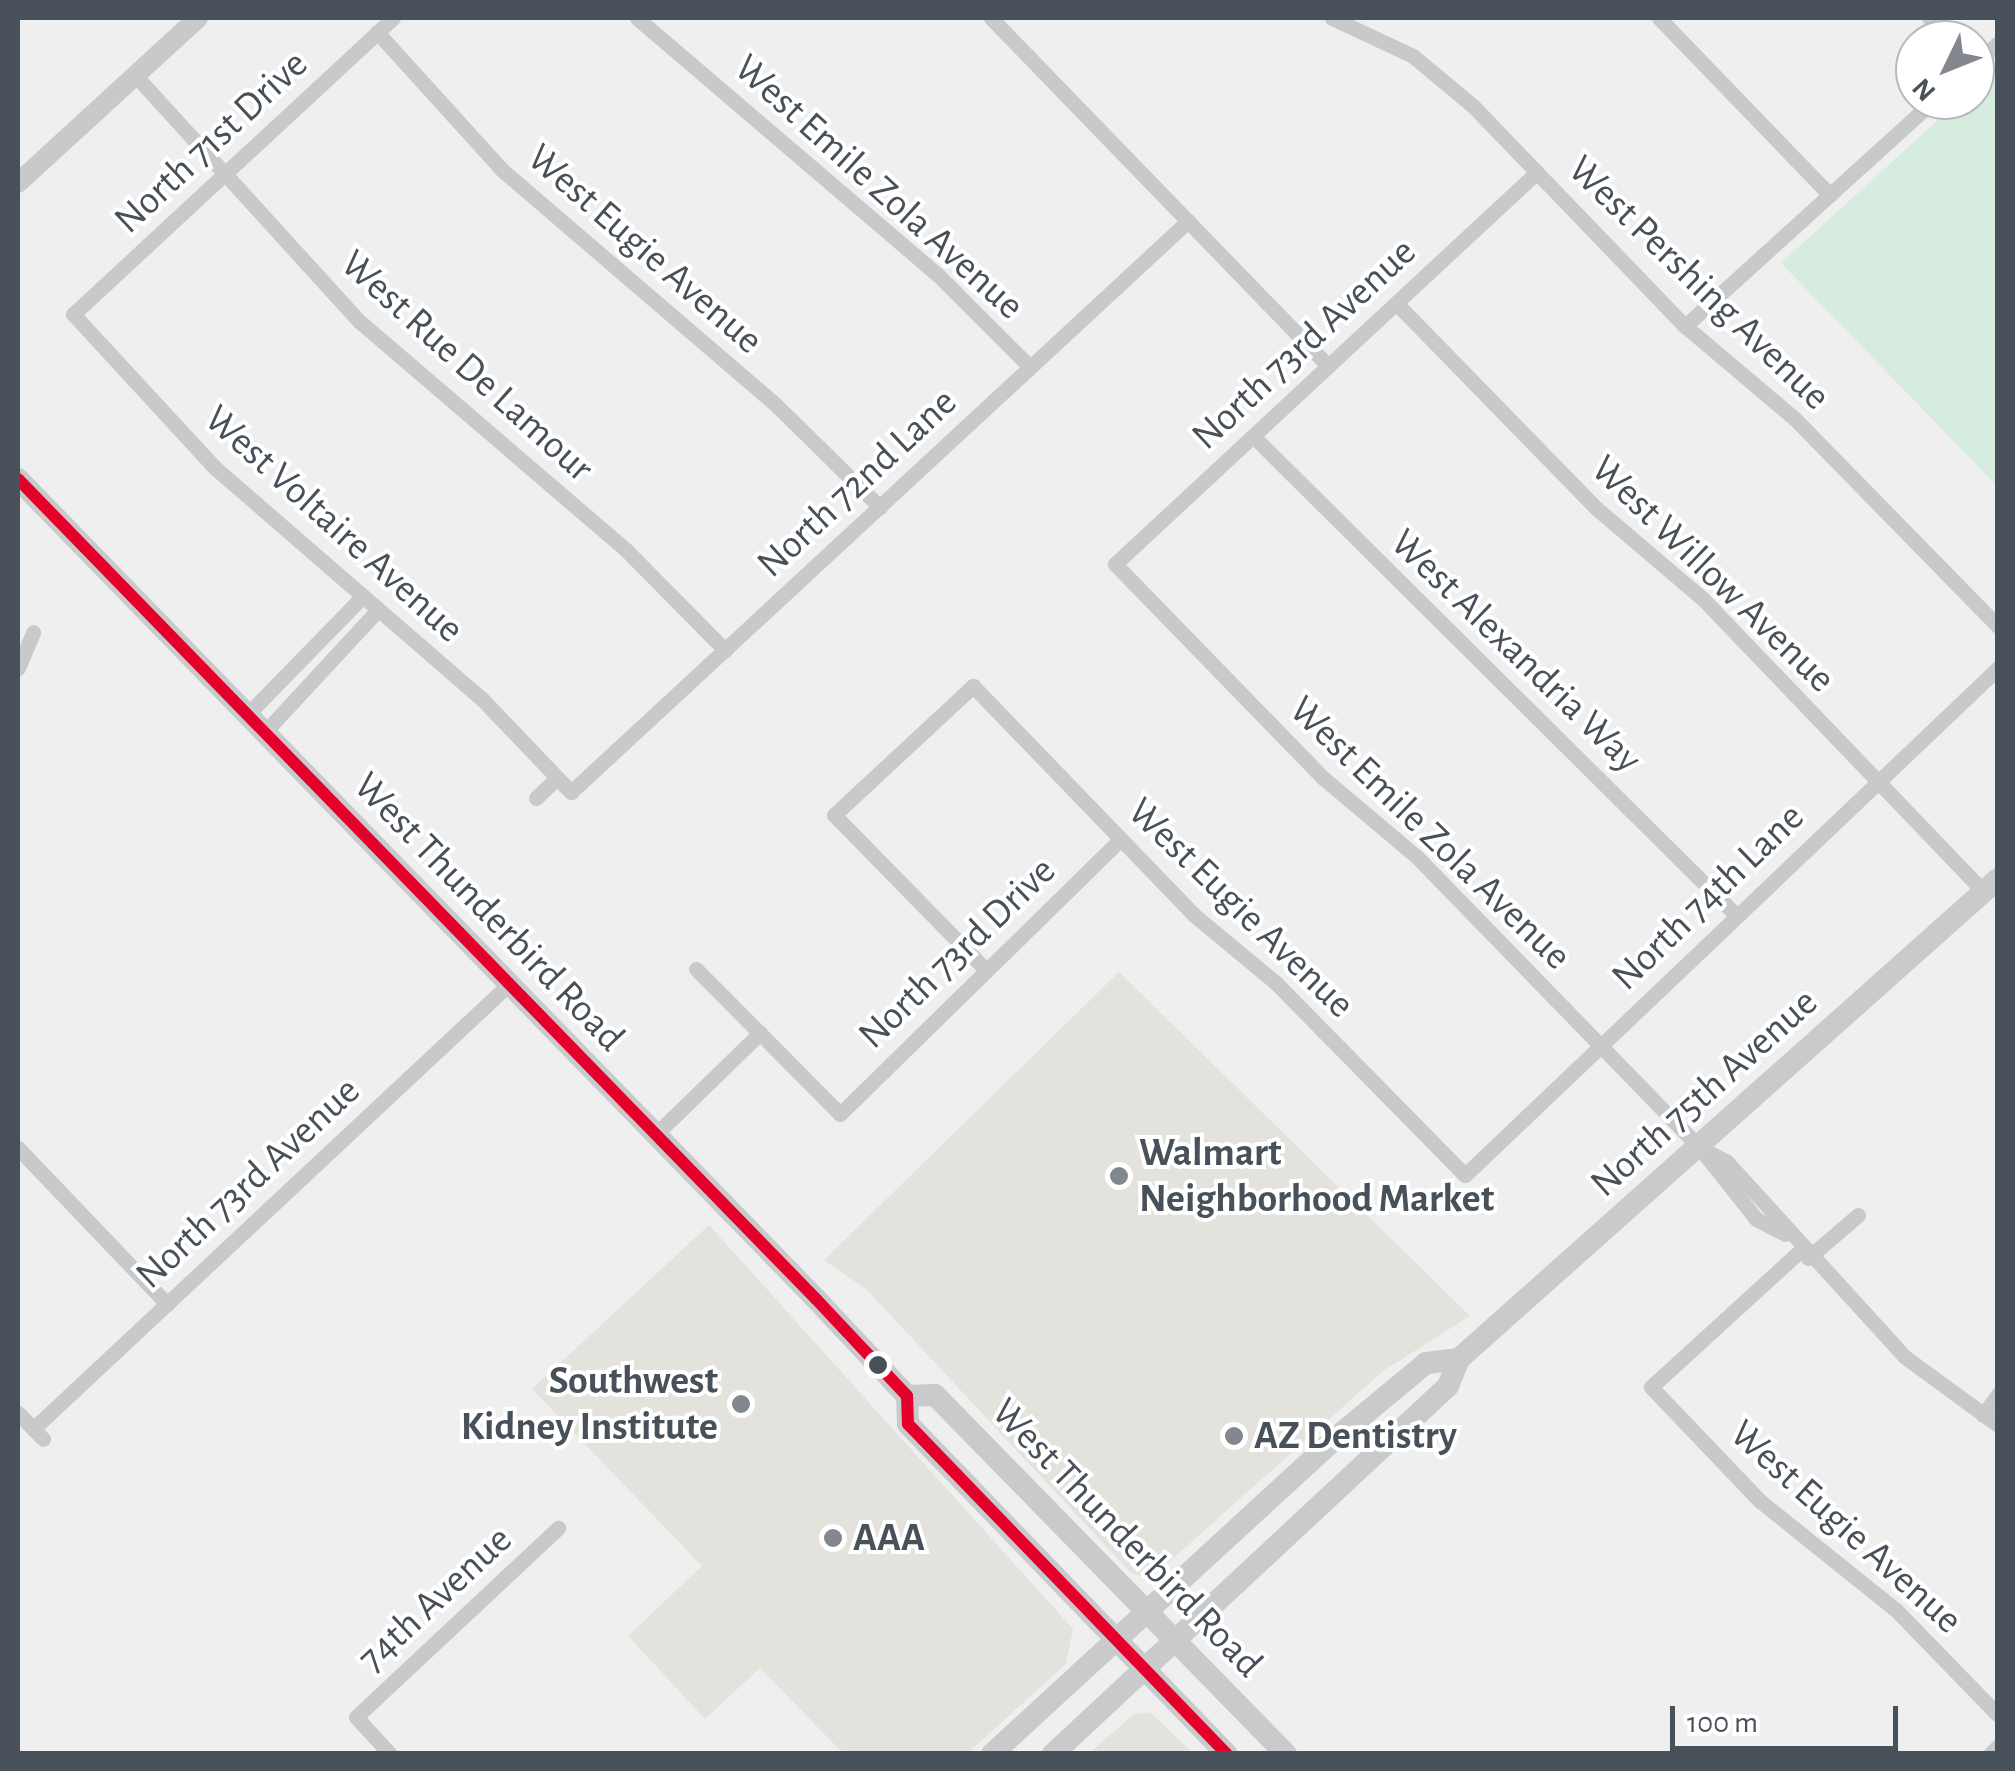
<!DOCTYPE html>
<html>
<head>
<meta charset="utf-8">
<style>
	body { margin:0 }
	#map { position:relative; width:2015px; height:1771px; overflow:hidden; background:#efefef; font-family:"Alegreya Sans",sans-serif }
	div>[style] { position:absolute }
	.commercial>* { inset:0; background:#e3e2dc }
	.green>* { inset:0; background:#d6ecde }
	.minor>* { height:15px; margin:-7.5px; padding:0 7.5px; transform-origin:7.5px; border-radius:7.5px; background:#c7c9ca }
	.tertiary>* { height:20px; margin:-10px; padding:0 10px; transform-origin:10px; border-radius:10px; background:#c7c9ca }
	.secondary>* { height:22px; margin:-11px; padding:0 11px; transform-origin:11px; border-radius:11px; background:#c8cacc }
	.bus-1>* { height:12px; margin:-6px; padding:0 6px; transform-origin:6px; border-radius:6px; background:#e4002b }
	.dots>* { width:28px; height:28px; translate:-50% -50%; box-sizing:border-box; border:5px solid #fff; border-radius:50% }
	span { translate:-50% -50%; white-space:nowrap; text-align:center; line-height:1.15; -webkit-text-stroke:8px #fff; paint-order:stroke }
	.street-label { font-size:40px; color:#485059 }
	.poi-label { font-size:40px; color:#485059; font-weight:700 }
	.left { translate:0 -50%; text-align:left }
	.right { translate:-100% -50%; text-align:right }
	.frame { position:absolute; inset:0; border:20px solid #485059; pointer-events:none }
	.north { position:absolute; left:1895px; top:20px; width:100px; height:100px; box-sizing:border-box; background:#fff; border:2px solid #b6b9bd; border-radius:50%; rotate:227deg; font-size:28px; font-weight:700; line-height:40px; text-align:center; color:#485059 }
	.north::after { content:''; display:block; margin:auto; width:35px; height:45px; background:#82888e; clip-path:polygon(50% 0,100% 100%,50% 72%,0 100%) }
	.scale { position:absolute; left:1670px; top:1706px; width:228px; height:45px; box-sizing:border-box; border:5px solid #485059; border-top:0; padding-left:12px; font-size:30px; line-height:35px; white-space:nowrap; color:#485059; -webkit-text-stroke:8px #fff; paint-order:stroke }
</style>
</head>
<body>
<div id="map">
	<div class="commercial">
		<i style="clip-path:polygon(1119px 972px,1470px 1316px,1383px 1371px,1150px 1579px,1131px 1573px,867px 1290px,824px 1260px)"></i>
		<i style="clip-path:polygon(709px 1225px,1073px 1629px,1066px 1664px,968px 1753px,843px 1753px,760px 1668px,705px 1719px,628px 1636px,702px 1566px,532px 1389px)"></i>
		<i style="clip-path:polygon(1150px 1712px,1193px 1753px,1089px 1753px,1133px 1715px)"></i>
	</div>
	<div class="green">
		<i style="clip-path:polygon(1997px 66px,1997px 486px,1781px 263px,1960px 100px,1975px 100px,1975px 86px)"></i>
	</div>
	<div class="minor">
		<i style="left:393px;top:18px;width:436px;rotate:137.2deg"></i>
		<i style="left:73px;top:314px;width:208px;rotate:47.3deg"></i>
		<i style="left:214px;top:467px;width:354px;rotate:40.9deg"></i>
		<i style="left:482px;top:699px;width:129px;rotate:46.3deg"></i>
		<i style="left:571px;top:792px;width:841px;rotate:-42.78deg"></i>
		<i style="left:637px;top:18px;width:396px;rotate:40.5deg"></i>
		<i style="left:938px;top:275px;width:130px;rotate:45deg"></i>
		<i style="left:991px;top:18px;width:484px;rotate:45.9deg"></i>
		<i style="left:1332px;top:18px;width:89px;rotate:25.1deg"></i>
		<i style="left:1413px;top:56px;width:78px;rotate:39.8deg"></i>
		<i style="left:1473px;top:106px;width:306px;rotate:46.1deg"></i>
		<i style="left:1685px;top:326px;width:144px;rotate:40.2deg"></i>
		<i style="left:1795px;top:419px;width:290px;rotate:45.6deg"></i>
		<i style="left:1659px;top:18px;width:246px;rotate:46deg"></i>
		<i style="left:1929px;top:18px;width:31px;rotate:45deg"></i>
		<i style="left:377px;top:32px;width:186px;rotate:47.8deg"></i>
		<i style="left:502px;top:170px;width:357px;rotate:40.6deg"></i>
		<i style="left:773px;top:402px;width:150px;rotate:44.5deg"></i>
		<i style="left:1975px;top:63px;width:30px;rotate:-41deg"></i>
		<i style="left:135px;top:75px;width:333px;rotate:47.7deg"></i>
		<i style="left:359px;top:321px;width:352px;rotate:40.6deg"></i>
		<i style="left:626px;top:550px;width:141px;rotate:45.3deg"></i>
		<i style="left:1537px;top:172px;width:576px;rotate:137.11deg"></i>
		<i style="left:1115px;top:564px;width:297px;rotate:45.8deg"></i>
		<i style="left:1322px;top:777px;width:124px;rotate:40.1deg"></i>
		<i style="left:1417px;top:857px;width:406px;rotate:45.8deg"></i>
		<i style="left:1700px;top:1148px;width:90px;rotate:51.7deg"></i>
		<i style="left:1756px;top:1219px;width:33px;rotate:27deg"></i>
		<i style="left:1396px;top:303px;width:286px;rotate:45.7deg"></i>
		<i style="left:1596px;top:508px;width:140px;rotate:40.4deg"></i>
		<i style="left:1703px;top:599px;width:406px;rotate:46.2deg"></i>
		<i style="left:1685px;top:326px;width:336px;rotate:-42.2deg"></i>
		<i style="left:1253px;top:436px;width:677px;rotate:44.76deg"></i>
		<i style="left:18px;top:668px;width:39px;rotate:-67deg"></i>
		<i style="left:247px;top:715px;width:163px;rotate:-45.7deg"></i>
		<i style="left:264px;top:733px;width:166px;rotate:-47.2deg"></i>
		<i style="left:536px;top:798px;width:29px;rotate:-44deg"></i>
		<i style="left:696px;top:969px;width:204px;rotate:45.2deg"></i>
		<i style="left:840px;top:1114px;width:392px;rotate:-44.4deg"></i>
		<i style="left:986px;top:970px;width:217px;rotate:-134.4deg"></i>
		<i style="left:834px;top:815px;width:190px;rotate:-42.9deg"></i>
		<i style="left:973px;top:686px;width:318px;rotate:46deg"></i>
		<i style="left:1194px;top:915px;width:107px;rotate:39.7deg"></i>
		<i style="left:1276px;top:983px;width:269px;rotate:45.5deg"></i>
		<i style="left:1465px;top:1175px;width:736px;rotate:-43.57deg"></i>
		<i style="left:654px;top:1136px;width:148px;rotate:-44.2deg"></i>
		<i style="left:18px;top:1148px;width:216px;rotate:46.3deg"></i>
		<i style="left:1700px;top:1148px;width:30px;rotate:27deg"></i>
		<i style="left:1727px;top:1162px;width:264px;rotate:47.6deg"></i>
		<i style="left:1905px;top:1357px;width:115px;rotate:36.2deg"></i>
		<i style="left:1801px;top:1250px;width:203px;rotate:137.6deg"></i>
		<i style="left:1651px;top:1387px;width:158px;rotate:46.3deg"></i>
		<i style="left:1760px;top:1501px;width:174px;rotate:38.7deg"></i>
		<i style="left:1896px;top:1610px;width:146px;rotate:45.8deg"></i>
		<i style="left:1808px;top:1258px;width:66px;rotate:-40.7deg"></i>
		<i style="left:18px;top:1413px;width:36px;rotate:46deg"></i>
		<i style="left:1983px;top:1415px;width:26px;rotate:-54deg"></i>
		<i style="left:33px;top:1429px;width:650px;rotate:-43.07deg"></i>
		<i style="left:390px;top:1754px;width:50px;rotate:-132.6deg"></i>
		<i style="left:356px;top:1717px;width:277px;rotate:-43.1deg"></i>
		<i style="left:1990px;top:1754px;width:11px;rotate:-45deg"></i>
	</div>
	<div class="tertiary">
		<i style="left:18px;top:183px;width:244px;rotate:-42.5deg"></i>
	</div>
	<div class="secondary">
		<i style="left:18px;top:479px;width:1144px;rotate:45.78deg"></i>
		<i style="left:816px;top:1299px;width:133px;rotate:46.8deg"></i>
		<i style="left:907px;top:1396px;width:28px;rotate:88deg"></i>
		<i style="left:908px;top:1424px;width:459px;rotate:46deg"></i>
		<i style="left:907px;top:1396px;width:28px;rotate:-2deg"></i>
		<i style="left:935px;top:1395px;width:502px;rotate:45.65deg"></i>
		<i style="left:992px;top:1754px;width:469px;rotate:-42.6deg"></i>
		<i style="left:1337px;top:1437px;width:116px;rotate:-39.7deg"></i>
		<i style="left:1426px;top:1363px;width:33px;rotate:-7deg"></i>
		<i style="left:1053px;top:1754px;width:540px;rotate:-42.97deg"></i>
		<i style="left:1448px;top:1386px;width:29px;rotate:-68deg"></i>
		<i style="left:1459px;top:1359px;width:722px;rotate:-41.69deg"></i>
	</div>
	<div class="bus-1">
		<i style="left:18px;top:479px;width:1144px;rotate:45.78deg"></i>
		<i style="left:816px;top:1299px;width:133px;rotate:46.8deg"></i>
		<i style="left:907px;top:1396px;width:28px;rotate:88deg"></i>
		<i style="left:908px;top:1424px;width:459px;rotate:46deg"></i>
	</div>
	<div class="dots">
		<i style="left:1119px;top:1176px;background:#82888e"></i>
		<i style="left:878px;top:1365px;background:#485059"></i>
		<i style="left:741px;top:1404px;background:#82888e"></i>
		<i style="left:1234px;top:1436px;background:#82888e"></i>
		<i style="left:833px;top:1538px;background:#82888e"></i>
	</div>
	<div class="street-label">
		<span style="left:211px;top:142px;rotate:-43deg">North 71st Drive</span>
		<span style="left:879px;top:187px;rotate:42deg">West Emile Zola Avenue</span>
		<span style="left:645px;top:249px;rotate:41deg">West Eugie Avenue</span>
		<span style="left:1699px;top:283px;rotate:44deg">West Pershing Avenue</span>
		<span style="left:1304px;top:344px;rotate:-43deg">North 73rd Avenue</span>
		<span style="left:467px;top:366px;rotate:42deg">West Rue De Lamour</span>
		<span style="left:857px;top:483px;rotate:-43deg">North 72nd Lane</span>
		<span style="left:334px;top:524px;rotate:42deg">West Voltaire Avenue</span>
		<span style="left:1713px;top:574px;rotate:44deg">West Willow Avenue</span>
		<span style="left:1516px;top:651px;rotate:44deg">West Alexandria Way</span>
		<span style="left:1430px;top:833px;rotate:44deg">West Emile Zola Avenue</span>
		<span style="left:1708px;top:897px;rotate:-44deg">North 74th Lane</span>
		<span style="left:1241px;top:908px;rotate:44deg">West Eugie Avenue</span>
		<span style="left:489px;top:912px;rotate:46deg">West Thunderbird Road</span>
		<span style="left:957px;top:953px;rotate:-44deg">North 73rd Drive</span>
		<span style="left:1704px;top:1093px;rotate:-42deg">North 75th Avenue</span>
		<span style="left:248px;top:1183px;rotate:-43deg">North 73rd Avenue</span>
		<span style="left:1846px;top:1527px;rotate:42deg">West Eugie Avenue</span>
		<span style="left:1127px;top:1538px;rotate:46deg">West Thunderbird Road</span>
		<span style="left:435px;top:1599px;rotate:-43deg">74th Avenue</span>
	</div>
	<div class="poi-label">
		<span class="left" style="left:1139px;top:1176px">Walmart<br>Neighborhood Market</span>
		<span class="right" style="left:718px;top:1404px">Southwest<br>Kidney Institute</span>
		<span class="left" style="left:1254px;top:1436px">AZ Dentistry</span>
		<span class="left" style="left:853px;top:1538px">AAA</span>
	</div>
	<div class="frame"></div>
	<div class="north">N</div>
	<div class="scale">100 m</div>
</div>
</body>
</html>
